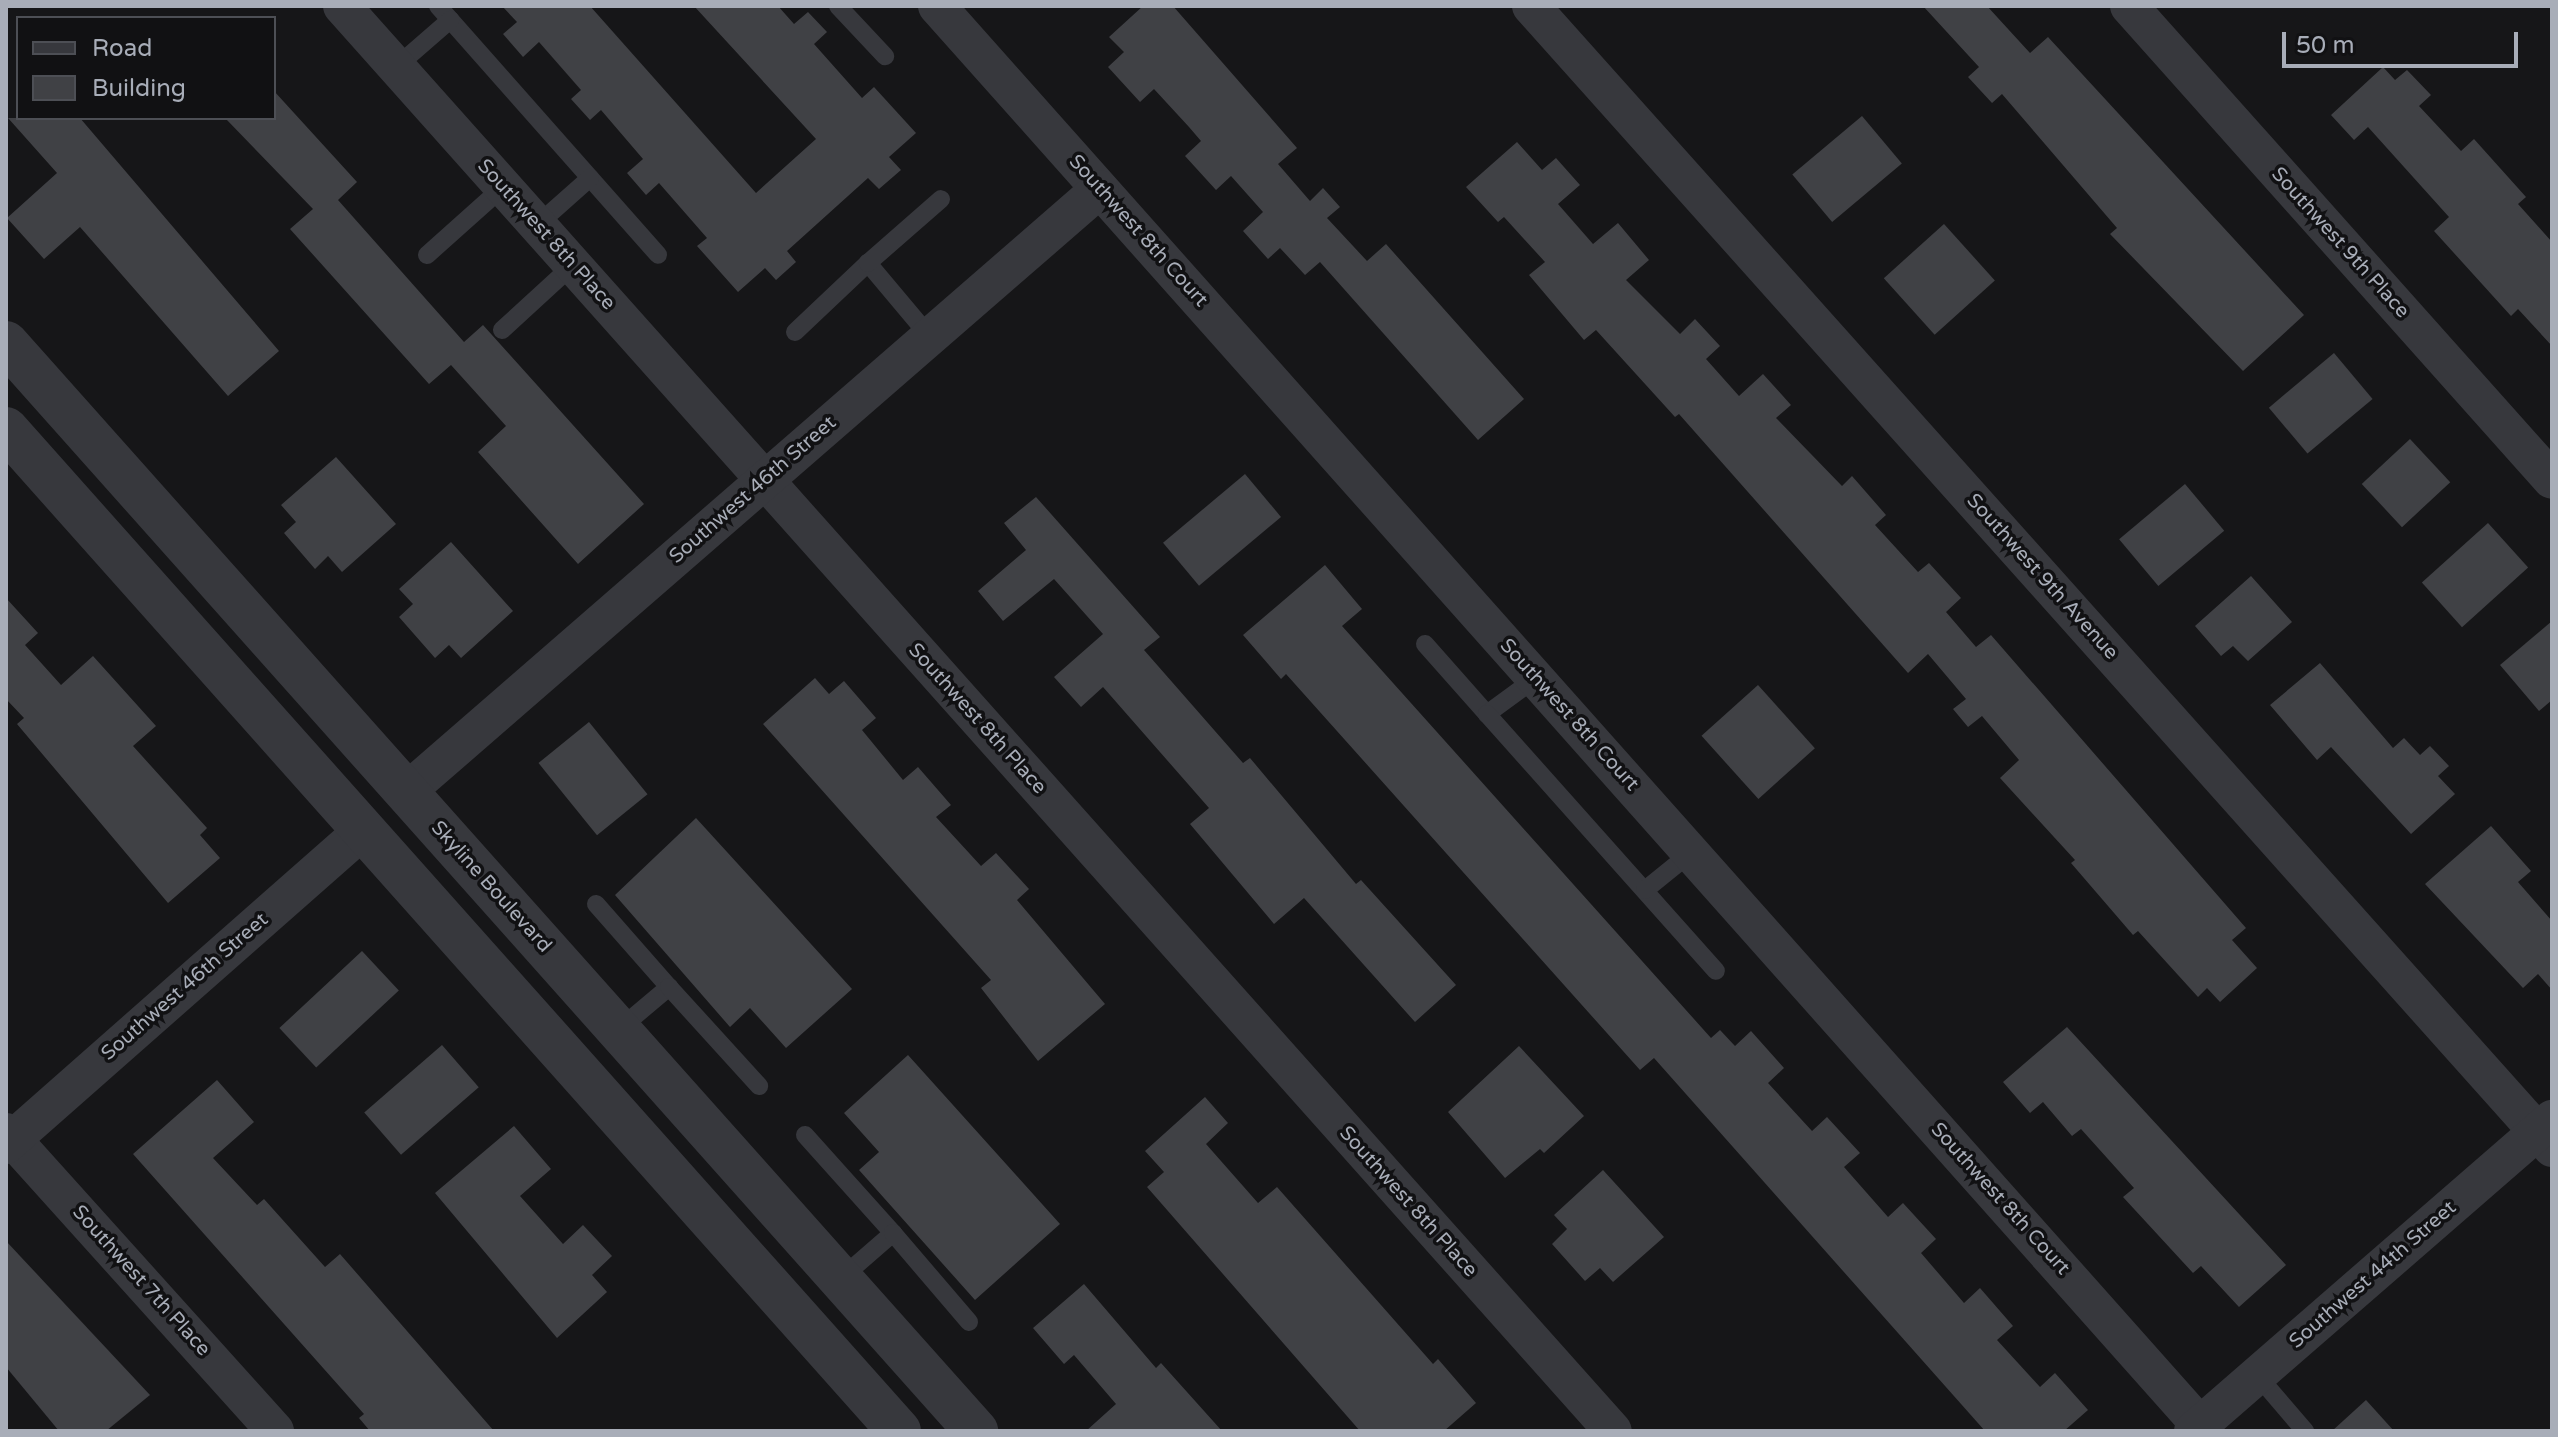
<!DOCTYPE html>
<html>
<head>
<meta charset="utf-8">
<style>
	body { margin:0 }
	#map { position:relative; width:2558px; height:1437px; overflow:hidden; background:#161618; font-family:"Varela Round",sans-serif }
	div>[style] { position:absolute }
	.building>* { inset:0; background:#404145; transform-origin:0 0 }
	.service>* { height:18px; margin:-9px; padding:0 9px; transform-origin:9px; border-radius:9px; background:#37383d }
	.minor>* { height:38px; margin:-19px; padding:0 19px; transform-origin:19px; border-radius:19px; background:#37383d }
	.tertiary>* { height:44px; margin:-22px; padding:0 22px; transform-origin:22px; border-radius:22px; background:#37383d }
	span { translate:-50% -50%; white-space:nowrap; text-align:center; line-height:1.15; -webkit-text-stroke:7px #111113; paint-order:stroke }
	.street-label { font-size:20px; color:#a8adb8 }
	.frame { position:absolute; inset:0; border:8px solid #a8adb8; pointer-events:none }
	.legend { position:absolute; left:16px; top:16px; width:260px; height:104px; box-sizing:border-box; background:#111113; border:2px solid #4d4f55; margin:0; padding:10px 14px; list-style:none; font-size:24px; color:#a8adb8 }
	.legend li { display:flex; align-items:center; gap:16px; height:40px }
	.legend b { width:40px; border:2px solid #4d4f55 }
	.scale { position:absolute; left:2282px; top:32px; width:236px; height:36px; box-sizing:border-box; border:4px solid #a8adb8; border-top:0; padding-left:10px; font-size:24px; line-height:28px; white-space:nowrap; color:#a8adb8; -webkit-text-stroke:6px #111113; paint-order:stroke }
</style>
</head>
<body>
<div id="map">
	<div class="building">
		<i style="clip-path:polygon(502px 6px,590px 6px,756px 193px,816px 139px,694px 6px,778px 6px,794px 24px,808px 12px,827px 32px,814px 44px,862px 98px,874px 87px,916px 133px,889px 157px,901px 170px,879px 189px,868px 178px,787px 251px,796px 262px,776px 280px,765px 268px,738px 292px,697px 246px,707px 238px,659px 183px,646px 195px,627px 173px,643px 159px,601px 110px,590px 120px,571px 99px,581px 90px,539px 42px,523px 57px,503px 34px,517px 22px)"></i>
		<i style="clip-path:polygon(1143px 6px,1173px 6px,1297px 148px,1278px 164px,1310px 201px,1323px 188px,1340px 207px,1327px 218px,1367px 261px,1386px 244px,1524px 399px,1478px 440px,1320px 262px,1305px 275px,1280px 248px,1268px 259px,1243px 231px,1263px 212px,1231px 176px,1216px 190px,1185px 156px,1201px 141px,1189px 127px,1154px 89px,1140px 102px,1108px 67px,1124px 52px,1109px 37px)"></i>
		<i style="clip-path:polygon(1923px 6px,1987px 6px,2030px 53px,2048px 37px,2304px 315px,2243px 371px,2110px 234px,2117px 228px,2002px 94px,1992px 103px,1968px 77px,1979px 67px)"></i>
		<i style="clip-path:polygon(2383px 67px,2395px 80px,2407px 70px,2431px 95px,2419px 106px,2461px 151px,2474px 139px,2526px 197px,2518px 204px,2552px 242px,2552px 346px,2518px 309px,2511px 316px,2434px 231px,2449px 217px,2368px 127px,2354px 140px,2331px 115px)"></i>
		<i style="clip-path:polygon(274px 91px,357px 182px,338px 200px,464px 342px,483px 325px,644px 504px,578px 564px,478px 452px,506px 426px,451px 365px,429px 384px,290px 229px,313px 209px,225px 118px,274px 118px)"></i>
		<i style="left:1862px;top:116px;width:62px;height:91px;rotate:50deg"></i>
		<i style="clip-path:polygon(8px 118px,80px 118px,279px 351px,228px 396px,80px 227px,44px 259px,7px 218px,57px 173px)"></i>
		<i style="clip-path:polygon(1517px 142px,1542px 170px,1556px 158px,1580px 185px,1558px 204px,1593px 244px,1618px 223px,1649px 260px,1626px 280px,1680px 334px,1695px 319px,1720px 346px,1706px 359px,1739px 396px,1763px 374px,1791px 405px,1776px 418px,1842px 486px,1852px 476px,1886px 515px,1875px 525px,1918px 572px,1929px 563px,1961px 598px,1946px 612px,1976px 647px,1991px 635px,2246px 928px,2232px 940px,2257px 968px,2220px 1002px,2207px 988px,2198px 997px,2138px 931px,2133px 935px,2071px 863px,2075px 860px,2000px 778px,2019px 760px,1982px 716px,1968px 727px,1953px 709px,1966px 699px,1928px 654px,1908px 673px,1679px 414px,1675px 417px,1596px 330px,1584px 340px,1529px 275px,1545px 262px,1504px 217px,1498px 222px,1466px 187px)"></i>
		<i style="left:1944px;top:224px;width:76px;height:81px;rotate:48deg"></i>
		<i style="left:2334px;top:353px;width:60px;height:85px;rotate:50deg"></i>
		<i style="left:2410px;top:439px;width:59px;height:66px;rotate:47deg"></i>
		<i style="clip-path:polygon(336px 457px,396px 524px,342px 572px,328px 556px,315px 569px,284px 533px,296px 522px,281px 505px)"></i>
		<i style="left:1245px;top:474px;width:56px;height:107px;rotate:50deg"></i>
		<i style="left:2185px;top:484px;width:61px;height:86px;rotate:50deg"></i>
		<i style="clip-path:polygon(1036px 497px,1160px 637px,1144px 650px,1243px 763px,1250px 758px,1356px 884px,1361px 880px,1456px 985px,1415px 1022px,1304px 898px,1274px 924px,1190px 824px,1209px 808px,1103px 687px,1081px 707px,1054px 677px,1103px 634px,1054px 579px,1003px 621px,978px 591px,1026px 550px,1004px 523px)"></i>
		<i style="left:2488px;top:523px;width:60px;height:89px;rotate:48deg"></i>
		<i style="clip-path:polygon(451px 542px,513px 611px,461px 658px,449px 645px,435px 658px,399px 617px,413px 604px,399px 589px)"></i>
		<i style="clip-path:polygon(1325px 565px,1362px 609px,1342px 626px,1711px 1038px,1720px 1030px,1735px 1046px,1751px 1031px,1784px 1068px,1768px 1083px,1812px 1131px,1827px 1117px,1860px 1153px,1844px 1167px,1888px 1217px,1903px 1203px,1936px 1239px,1921px 1253px,1964px 1303px,1980px 1288px,2013px 1326px,1997px 1340px,2040px 1387px,2055px 1373px,2088px 1410px,2064px 1431px,1985px 1431px,1654px 1058px,1640px 1070px,1286px 674px,1281px 679px,1243px 635px)"></i>
		<i style="clip-path:polygon(2251px 576px,2292px 622px,2248px 661px,2233px 646px,2221px 656px,2195px 626px)"></i>
		<i style="clip-path:polygon(6px 598px,38px 633px,25px 645px,61px 685px,93px 656px,156px 726px,133px 746px,207px 828px,200px 835px,220px 858px,168px 903px,17px 724px,24px 718px,6px 699px)"></i>
		<i style="clip-path:polygon(2552px 621px,2552px 700px,2539px 711px,2500px 665px)"></i>
		<i style="clip-path:polygon(2320px 663px,2393px 748px,2404px 738px,2420px 755px,2430px 746px,2449px 766px,2438px 776px,2455px 794px,2411px 834px,2331px 747px,2317px 760px,2270px 705px)"></i>
		<i style="clip-path:polygon(815px 678px,829px 694px,844px 681px,876px 718px,862px 730px,903px 780px,918px 767px,951px 805px,936px 817px,981px 866px,996px 853px,1029px 889px,1017px 900px,1105px 1004px,1038px 1061px,981px 988px,991px 980px,763px 724px)"></i>
		<i style="left:1758px;top:685px;width:85px;height:76px;rotate:48deg"></i>
		<i style="left:589px;top:722px;width:93px;height:65px;rotate:51deg"></i>
		<i style="clip-path:polygon(696px 818px,852px 989px,786px 1048px,750px 1008px,730px 1027px,615px 895px)"></i>
		<i style="clip-path:polygon(2491px 826px,2531px 871px,2518px 882px,2552px 921px,2552px 990px,2538px 974px,2523px 988px,2425px 884px)"></i>
		<i style="left:362px;top:951px;width:54px;height:113px;rotate:47deg"></i>
		<i style="clip-path:polygon(2067px 1027px,2286px 1265px,2239px 1307px,2201px 1266px,2193px 1273px,2123px 1197px,2134px 1188px,2081px 1129px,2072px 1136px,2043px 1102px,2030px 1113px,2003px 1082px)"></i>
		<i style="left:442px;top:1045px;width:56px;height:103px;rotate:49deg"></i>
		<i style="clip-path:polygon(1519px 1046px,1584px 1116px,1544px 1153px,1540px 1149px,1505px 1178px,1448px 1112px)"></i>
		<i style="clip-path:polygon(908px 1055px,1060px 1224px,975px 1300px,859px 1170px,879px 1152px,844px 1113px)"></i>
		<i style="clip-path:polygon(217px 1080px,254px 1122px,213px 1158px,257px 1205px,264px 1199px,325px 1267px,340px 1254px,494px 1431px,370px 1431px,359px 1418px,364px 1414px,133px 1154px)"></i>
		<i style="clip-path:polygon(1205px 1097px,1228px 1123px,1206px 1144px,1258px 1203px,1277px 1187px,1433px 1364px,1438px 1359px,1476px 1403px,1444px 1431px,1360px 1431px,1147px 1187px,1164px 1172px,1145px 1151px)"></i>
		<i style="clip-path:polygon(514px 1126px,551px 1169px,520px 1196px,563px 1244px,583px 1225px,612px 1256px,592px 1275px,607px 1292px,557px 1338px,435px 1193px)"></i>
		<i style="clip-path:polygon(1603px 1170px,1664px 1237px,1613px 1282px,1600px 1268px,1585px 1281px,1552px 1244px,1567px 1229px,1554px 1215px)"></i>
		<i style="clip-path:polygon(6px 1241px,150px 1395px,106px 1431px,59px 1431px,6px 1367px)"></i>
		<i style="clip-path:polygon(1084px 1284px,1156px 1368px,1161px 1363px,1222px 1431px,1086px 1431px,1116px 1404px,1074px 1355px,1064px 1364px,1033px 1328px)"></i>
		<i style="clip-path:polygon(2366px 1400px,2394px 1431px,2332px 1431px)"></i>
	</div>
	<div class="service">
		<i style="left:438px;top:6px;width:332px;rotate:48.5deg"></i>
		<i style="left:838px;top:6px;width:69px;rotate:46.8deg"></i>
		<i style="left:396px;top:67px;width:72px;rotate:-41deg"></i>
		<i style="left:537px;top:225px;width:71px;rotate:-41.6deg"></i>
		<i style="left:427px;top:255px;width:102px;rotate:-41.8deg"></i>
		<i style="left:502px;top:330px;width:96px;rotate:-42.5deg"></i>
		<i style="left:795px;top:332px;width:100px;rotate:-43.4deg"></i>
		<i style="left:930px;top:337px;width:97px;rotate:-130deg"></i>
		<i style="left:868px;top:263px;width:97px;rotate:-41.2deg"></i>
		<i style="left:1425px;top:644px;width:94px;rotate:48.5deg"></i>
		<i style="left:1536px;top:678px;width:61px;rotate:143.7deg"></i>
		<i style="left:1487px;top:714px;width:344px;rotate:48.3deg"></i>
		<i style="left:1645px;top:890px;width:60px;rotate:-39deg"></i>
		<i style="left:596px;top:904px;width:111px;rotate:48.7deg"></i>
		<i style="left:618px;top:1030px;width:67px;rotate:-40.1deg"></i>
		<i style="left:669px;top:987px;width:134px;rotate:47.7deg"></i>
		<i style="left:805px;top:1135px;width:132px;rotate:48.1deg"></i>
		<i style="left:893px;top:1233px;width:70px;rotate:139deg"></i>
		<i style="left:893px;top:1233px;width:117px;rotate:49.5deg"></i>
		<i style="left:2257px;top:1375px;width:74px;rotate:49.4deg"></i>
	</div>
	<div class="minor">
		<i style="left:342px;top:6px;width:1909px;rotate:48.27deg"></i>
		<i style="left:937px;top:6px;width:1900px;rotate:48.33deg"></i>
		<i style="left:1531px;top:6px;width:1532px;rotate:48.2deg"></i>
		<i style="left:2129px;top:6px;width:635px;rotate:48.25deg"></i>
		<i style="left:406px;top:792px;width:919px;rotate:-40.99deg"></i>
		<i style="left:6px;top:1132px;width:402px;rotate:48deg"></i>
		<i style="left:6px;top:1145px;width:478px;rotate:-41.4deg"></i>
		<i style="left:2193px;top:1431px;width:476px;rotate:-41deg"></i>
	</div>
	<div class="tertiary">
		<i style="left:6px;top:343px;width:1458px;rotate:48.28deg"></i>
		<i style="left:6px;top:429px;width:1342px;rotate:48.29deg"></i>
	</div>
	<div class="street-label">
		<span style="left:1138px;top:231px;rotate:48deg">Southwest 8th Court</span>
		<span style="left:546px;top:235px;rotate:48deg">Southwest 8th Place</span>
		<span style="left:2340px;top:243px;rotate:48deg">Southwest 9th Place</span>
		<span style="left:753px;top:490px;rotate:-41deg">Southwest 46th Street</span>
		<span style="left:2042px;top:577px;rotate:48deg">Southwest 9th Avenue</span>
		<span style="left:1569px;top:715px;rotate:48deg">Southwest 8th Court</span>
		<span style="left:977px;top:719px;rotate:48deg">Southwest 8th Place</span>
		<span style="left:491px;top:887px;rotate:48deg">Skyline Boulevard</span>
		<span style="left:185px;top:987px;rotate:-41deg">Southwest 46th Street</span>
		<span style="left:2000px;top:1199px;rotate:48deg">Southwest 8th Court</span>
		<span style="left:1408px;top:1202px;rotate:48deg">Southwest 8th Place</span>
		<span style="left:2373px;top:1275px;rotate:-41deg">Southwest 44th Street</span>
		<span style="left:141px;top:1281px;rotate:48deg">Southwest 7th Place</span>
	</div>
	<div class="frame"></div>
	<ul class="legend">
	<li><b style="height:10px;background:#37383d"></b>Road</li>
	<li><b style="height:22px;background:#404145"></b>Building</li>
	</ul>
	<div class="scale">50 m</div>
</div>
</body>
</html>
